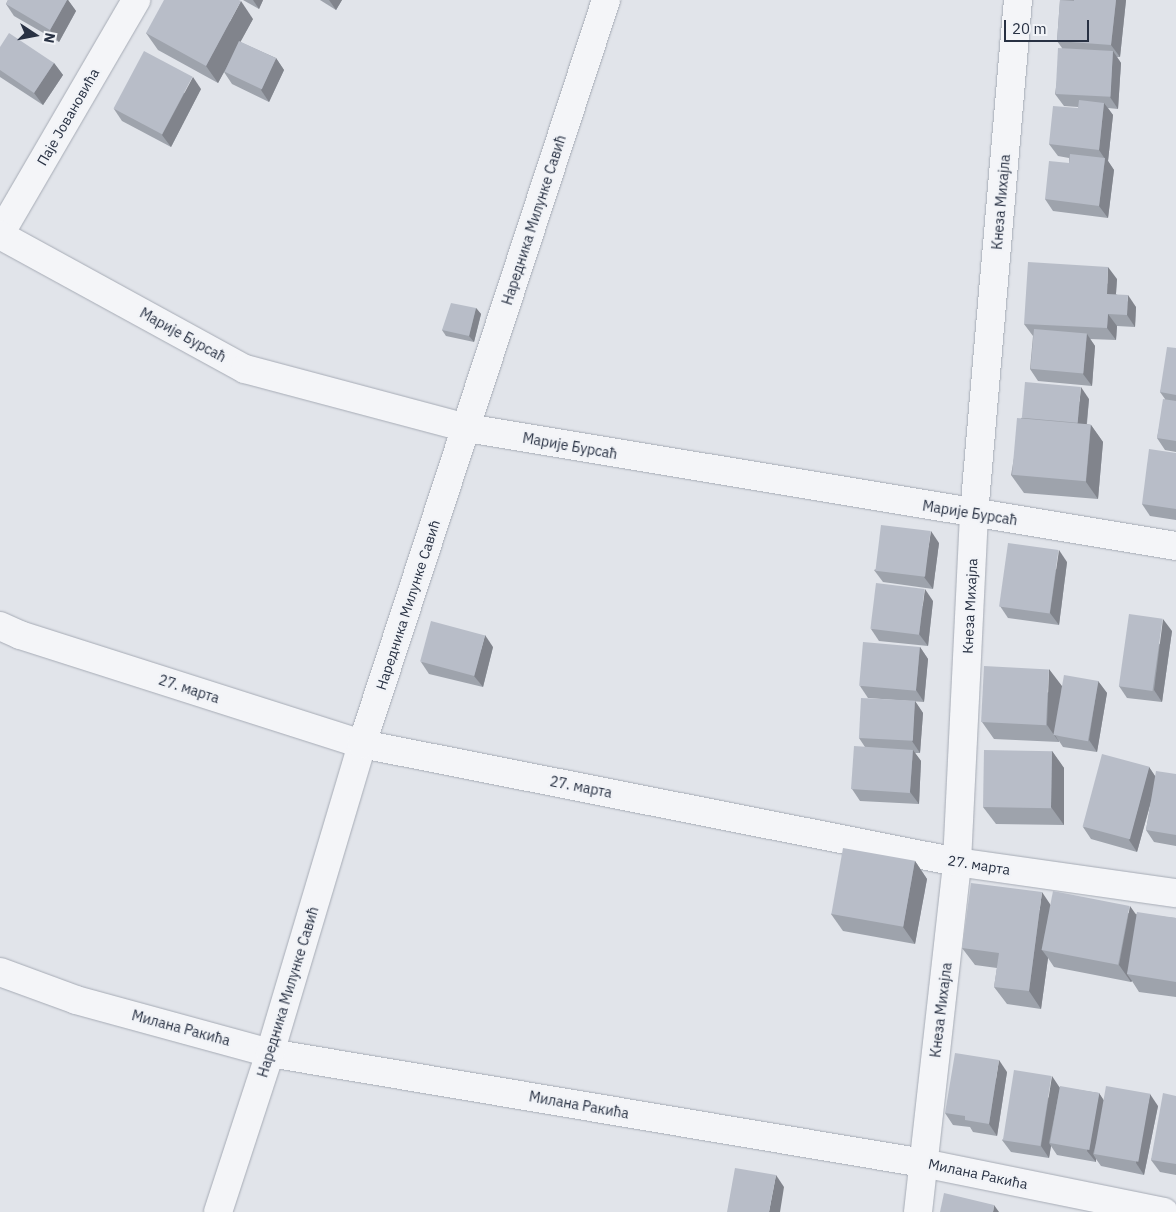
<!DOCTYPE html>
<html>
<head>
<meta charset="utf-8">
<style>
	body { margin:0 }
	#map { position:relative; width:1176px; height:1212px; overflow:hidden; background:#e1e4ea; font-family:"IBM Plex Sans",sans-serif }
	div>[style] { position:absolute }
	.roads { filter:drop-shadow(0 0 1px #a6abb5) drop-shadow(0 0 1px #a6abb5) }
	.minor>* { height:28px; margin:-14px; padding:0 14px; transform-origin:14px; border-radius:14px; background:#f4f5f8 }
	.wall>* { inset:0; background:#9ea3ac }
	.shaded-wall>* { inset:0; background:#81848c }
	.building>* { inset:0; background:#b8bdc8; transform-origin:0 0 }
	span { translate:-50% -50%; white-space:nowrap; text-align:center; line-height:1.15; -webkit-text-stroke:4px #f1f3f7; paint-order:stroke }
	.street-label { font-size:14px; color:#283143 }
	.north { position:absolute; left:10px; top:10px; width:50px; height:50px; -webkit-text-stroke:4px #f1f3f7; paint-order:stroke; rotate:101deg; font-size:14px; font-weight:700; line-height:20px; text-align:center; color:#283143 }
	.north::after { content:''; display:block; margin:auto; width:18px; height:22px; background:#283143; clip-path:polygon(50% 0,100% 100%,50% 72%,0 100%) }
	.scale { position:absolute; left:1004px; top:20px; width:85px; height:22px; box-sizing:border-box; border:2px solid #283143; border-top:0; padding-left:6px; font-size:15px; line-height:18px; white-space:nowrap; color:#283143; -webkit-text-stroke:4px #f1f3f7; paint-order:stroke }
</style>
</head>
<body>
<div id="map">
	<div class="roads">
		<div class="minor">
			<i style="left:0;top:234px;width:271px;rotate:-59.8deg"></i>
			<i style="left:0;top:235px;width:279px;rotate:28.7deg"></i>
			<i style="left:245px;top:369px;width:230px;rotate:14.9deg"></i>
			<i style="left:467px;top:428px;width:719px;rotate:9.45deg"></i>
			<i style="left:0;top:626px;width:22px;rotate:24deg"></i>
			<i style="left:20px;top:635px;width:359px;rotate:17.7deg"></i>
			<i style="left:362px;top:744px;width:607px;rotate:11.22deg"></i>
			<i style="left:957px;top:862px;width:221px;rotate:8.1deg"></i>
			<i style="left:0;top:972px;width:81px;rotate:20.2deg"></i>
			<i style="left:76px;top:1000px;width:201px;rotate:15.3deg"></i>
			<i style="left:270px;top:1053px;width:662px;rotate:9.56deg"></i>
			<i style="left:923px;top:1163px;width:246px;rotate:11.5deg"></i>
			<i style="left:218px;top:1212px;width:167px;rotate:-71.9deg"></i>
			<i style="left:270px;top:1053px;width:322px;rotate:-73.4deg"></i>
			<i style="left:362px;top:744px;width:783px;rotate:-71.84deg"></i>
			<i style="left:918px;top:1212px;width:352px;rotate:-83.6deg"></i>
			<i style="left:957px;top:862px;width:348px;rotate:-87.2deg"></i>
			<i style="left:974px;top:514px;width:516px;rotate:-85.11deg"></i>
		</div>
	</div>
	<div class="wall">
		<i style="clip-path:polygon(8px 0,68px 0,76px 11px,59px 42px,14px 16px,6px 4px)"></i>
		<i style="clip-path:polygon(243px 0,263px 0,259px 9px)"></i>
		<i style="clip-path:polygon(320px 0,342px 0,336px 10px)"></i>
		<i style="clip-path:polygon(1060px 0,1126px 0,1120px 57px,1117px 57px,1121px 63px,1118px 109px,1108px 108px,1113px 115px,1108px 161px,1114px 170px,1108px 218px,1053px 211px,1045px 199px,1069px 163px,1069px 158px,1058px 156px,1049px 144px,1078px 108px,1078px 107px,1064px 106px,1055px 94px,1062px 48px,1057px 41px)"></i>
		<i style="clip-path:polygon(253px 19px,240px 42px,276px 58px,284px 70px,269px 102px,232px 84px,224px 72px,218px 83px,158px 50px,146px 33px)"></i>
		<i style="clip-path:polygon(0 47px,54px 63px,63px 75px,43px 105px,0 77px)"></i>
		<i style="clip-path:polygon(201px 89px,171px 147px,122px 121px,114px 109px)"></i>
		<i style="clip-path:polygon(1117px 279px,1116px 294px,1136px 307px,1135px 327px,1117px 326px,1116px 340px,1090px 339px,1095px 346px,1092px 386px,1038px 381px,1030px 369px,1033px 336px,1024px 324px)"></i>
		<i style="clip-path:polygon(476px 308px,481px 314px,474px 342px,446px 336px,442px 330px)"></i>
		<i style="clip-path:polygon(1176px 348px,1176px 452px,1165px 450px,1157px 438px,1165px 399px,1160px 392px)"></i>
		<i style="clip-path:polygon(1089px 399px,1087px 424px,1091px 425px,1103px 442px,1098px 499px,1024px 493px,1011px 475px,1021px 418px)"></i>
		<i style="clip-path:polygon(1176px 453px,1176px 520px,1150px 516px,1142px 504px)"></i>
		<i style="clip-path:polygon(939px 543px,933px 589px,883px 582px,874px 570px)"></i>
		<i style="clip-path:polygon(1067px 562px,1059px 625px,1008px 618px,1000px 606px)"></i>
		<i style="clip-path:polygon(933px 601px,928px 646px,879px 641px,871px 629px)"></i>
		<i style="clip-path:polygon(1172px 631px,1162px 702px,1127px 698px,1119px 686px)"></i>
		<i style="clip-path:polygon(493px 647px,483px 687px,429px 674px,421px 662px)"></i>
		<i style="clip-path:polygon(920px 647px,928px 659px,924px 702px,868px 698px,860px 686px)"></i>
		<i style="clip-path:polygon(1098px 681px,1107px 693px,1097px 752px,1063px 747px,1059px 741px,1059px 742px,994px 739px,982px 722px,1062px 686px,1061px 694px)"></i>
		<i style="clip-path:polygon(915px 701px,923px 713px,920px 753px,915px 753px,921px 761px,919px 804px,860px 801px,852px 789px,865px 747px,859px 738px)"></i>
		<i style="clip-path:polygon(1052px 751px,1064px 768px,1064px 825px,996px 824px,983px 807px)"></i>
		<i style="clip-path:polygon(1149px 767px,1155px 776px,1176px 774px,1176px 846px,1154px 842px,1146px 830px,1151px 802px,1137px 852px,1091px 839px,1083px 827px)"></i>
		<i style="clip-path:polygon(915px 861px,927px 879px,915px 944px,843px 931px,831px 914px)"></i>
		<i style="clip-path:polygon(1050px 905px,1176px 918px,1176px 997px,1139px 992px,1132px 981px,1131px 982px,1054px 967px,1048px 958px,1041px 1009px,1007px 1004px,994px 987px,997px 968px,975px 965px,962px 948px)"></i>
		<i style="clip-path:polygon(1007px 1072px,997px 1136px,973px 1132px,970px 1127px,953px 1125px,945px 1113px)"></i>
		<i style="clip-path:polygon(1060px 1087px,1099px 1093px,1103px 1100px,1158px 1106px,1144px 1175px,1101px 1166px,1096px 1159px,1096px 1162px,1057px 1155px,1051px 1146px,1049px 1158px,1011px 1152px,1002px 1140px)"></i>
		<i style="clip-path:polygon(1176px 1096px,1176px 1175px,1160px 1172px,1151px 1160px)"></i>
	</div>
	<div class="shaded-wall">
		<i style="clip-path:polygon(67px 0,68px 0,76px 11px,59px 42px,50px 30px)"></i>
		<i style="clip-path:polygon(253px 0,263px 0,259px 9px)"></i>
		<i style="clip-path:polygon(329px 0,342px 0,336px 10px)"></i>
		<i style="clip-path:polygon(1116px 0,1126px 0,1120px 57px,1111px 45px)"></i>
		<i style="clip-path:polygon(241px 1px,253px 19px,218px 83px,206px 66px)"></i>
		<i style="clip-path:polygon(1113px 51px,1121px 63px,1118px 109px,1110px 97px)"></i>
		<i style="clip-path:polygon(276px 58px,284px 70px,269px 102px,261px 90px)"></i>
		<i style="clip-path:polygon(54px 63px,63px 75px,43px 105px,34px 93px)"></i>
		<i style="clip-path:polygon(193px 77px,201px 89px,171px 147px,162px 135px)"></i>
		<i style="clip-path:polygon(1104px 103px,1113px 115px,1108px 161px,1114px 170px,1108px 218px,1099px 206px,1105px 159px,1099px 150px)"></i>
		<i style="clip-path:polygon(1108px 267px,1117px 279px,1115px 306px,1107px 294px)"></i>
		<i style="clip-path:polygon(1128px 295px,1136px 307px,1135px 327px,1127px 315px)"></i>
		<i style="clip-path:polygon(476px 308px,481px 314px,474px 342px,469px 336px)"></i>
		<i style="clip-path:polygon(1108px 314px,1117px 326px,1116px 340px,1107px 328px)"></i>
		<i style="clip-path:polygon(1087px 334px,1095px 346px,1092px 386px,1083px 374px)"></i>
		<i style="clip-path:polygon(1081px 387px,1089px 399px,1085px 440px,1077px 428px)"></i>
		<i style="clip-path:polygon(1091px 425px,1103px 442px,1098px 499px,1086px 482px)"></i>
		<i style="clip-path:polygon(931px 531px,939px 543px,933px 589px,924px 577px)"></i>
		<i style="clip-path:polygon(1059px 550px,1067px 562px,1059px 625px,1050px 613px)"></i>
		<i style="clip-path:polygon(925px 589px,933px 601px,928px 646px,919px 634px)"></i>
		<i style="clip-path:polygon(1163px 619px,1172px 631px,1162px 702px,1154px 690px)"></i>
		<i style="clip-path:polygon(485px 635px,493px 647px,483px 687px,474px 676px)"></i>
		<i style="clip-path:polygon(920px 647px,928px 659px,924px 702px,916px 690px)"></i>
		<i style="clip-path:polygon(1049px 669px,1062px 686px,1059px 736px,1055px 735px,1059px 742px,1047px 725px)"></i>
		<i style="clip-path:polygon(1098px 681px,1107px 693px,1097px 752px,1089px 740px)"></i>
		<i style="clip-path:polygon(915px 701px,923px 713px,920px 753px,912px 741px)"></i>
		<i style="clip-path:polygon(913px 750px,921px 761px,919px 804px,910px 792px)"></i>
		<i style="clip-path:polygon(1052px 751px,1064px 768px,1064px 825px,1051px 807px)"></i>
		<i style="clip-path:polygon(1149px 767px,1157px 779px,1137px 852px,1129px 840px)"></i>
		<i style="clip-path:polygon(915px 861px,927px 879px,915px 944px,903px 927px)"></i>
		<i style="clip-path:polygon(1042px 892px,1054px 910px,1042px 950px,1048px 958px,1041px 1009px,1029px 991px)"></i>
		<i style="clip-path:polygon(1130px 906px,1142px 923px,1127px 974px,1132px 981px,1131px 982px,1119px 965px)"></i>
		<i style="clip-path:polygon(999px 1060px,1007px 1072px,997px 1136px,989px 1124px)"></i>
		<i style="clip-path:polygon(1052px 1076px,1060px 1088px,1049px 1143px,1051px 1146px,1049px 1158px,1041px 1146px)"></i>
		<i style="clip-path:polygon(1099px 1093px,1107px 1105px,1093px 1154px,1096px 1159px,1096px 1162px,1087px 1151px)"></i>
		<i style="clip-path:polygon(1150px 1094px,1158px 1106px,1144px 1175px,1136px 1163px)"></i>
		<i style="clip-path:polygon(776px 1175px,784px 1187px,780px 1212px,769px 1212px)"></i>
		<i style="clip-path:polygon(994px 1205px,999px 1212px,993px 1212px)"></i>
	</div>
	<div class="building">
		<i style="clip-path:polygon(8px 0,67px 0,50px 30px,6px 4px)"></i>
		<i style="clip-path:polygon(164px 0,239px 0,241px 1px,206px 66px,146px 33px)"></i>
		<i style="clip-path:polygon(1060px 0,1074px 1px,1074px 0,1116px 0,1111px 45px,1057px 41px)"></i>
		<i style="clip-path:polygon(9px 33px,54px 63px,34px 93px,0 70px,0 47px)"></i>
		<i style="left:239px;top:41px;width:41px;height:34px;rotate:25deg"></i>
		<i style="left:1058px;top:48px;width:55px;height:46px;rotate:3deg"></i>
		<i style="left:144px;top:51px;width:55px;height:65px;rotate:28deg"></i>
		<i style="clip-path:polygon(1079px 100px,1104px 103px,1099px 150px,1049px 144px,1053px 106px,1078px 108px)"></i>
		<i style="clip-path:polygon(1070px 154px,1105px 158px,1099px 206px,1045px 199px,1049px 161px,1069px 163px)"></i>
		<i style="clip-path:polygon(1028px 262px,1108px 267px,1107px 294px,1128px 295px,1127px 315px,1108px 314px,1107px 328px,1024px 324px)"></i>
		<i style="clip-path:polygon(451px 303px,476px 308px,469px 336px,442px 330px)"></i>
		<i style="left:1034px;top:329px;width:53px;height:40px;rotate:5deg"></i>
		<i style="clip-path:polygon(1167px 347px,1176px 348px,1176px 395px,1160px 392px)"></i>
		<i style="left:1025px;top:382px;width:56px;height:36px;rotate:5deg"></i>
		<i style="clip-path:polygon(1163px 399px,1176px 401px,1176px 441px,1157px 438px)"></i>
		<i style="left:1017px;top:418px;width:74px;height:57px;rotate:5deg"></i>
		<i style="clip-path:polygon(1149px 449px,1176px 453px,1176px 509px,1142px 504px)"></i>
		<i style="left:881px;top:525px;width:50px;height:46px;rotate:7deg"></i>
		<i style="left:1008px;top:543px;width:51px;height:64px;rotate:8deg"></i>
		<i style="left:876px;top:583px;width:49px;height:46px;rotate:7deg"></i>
		<i style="left:1129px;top:614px;width:34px;height:73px;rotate:8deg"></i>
		<i style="left:431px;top:621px;width:56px;height:42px;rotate:15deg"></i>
		<i style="left:863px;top:642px;width:57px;height:44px;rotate:5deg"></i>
		<i style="left:984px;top:666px;width:65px;height:56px;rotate:3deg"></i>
		<i style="left:1064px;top:675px;width:35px;height:61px;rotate:10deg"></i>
		<i style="left:861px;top:698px;width:54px;height:40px;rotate:3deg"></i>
		<i style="left:854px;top:746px;width:59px;height:43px;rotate:4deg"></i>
		<i style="left:984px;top:750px;width:68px;height:57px;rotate:1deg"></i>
		<i style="left:1102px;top:754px;width:49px;height:75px;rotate:15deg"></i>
		<i style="clip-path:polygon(1156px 771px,1176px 774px,1176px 835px,1146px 830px)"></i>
		<i style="left:843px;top:848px;width:73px;height:67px;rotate:10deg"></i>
		<i style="clip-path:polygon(971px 883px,1042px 892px,1029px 991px,994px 987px,999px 953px,962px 948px)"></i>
		<i style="left:1053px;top:891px;width:78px;height:60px;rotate:11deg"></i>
		<i style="clip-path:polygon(1137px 912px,1176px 918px,1176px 982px,1127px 974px)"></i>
		<i style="clip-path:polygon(955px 1053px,999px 1060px,989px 1124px,965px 1120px,965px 1116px,945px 1113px)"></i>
		<i style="left:1014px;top:1070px;width:38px;height:71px;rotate:9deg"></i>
		<i style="left:1060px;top:1086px;width:40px;height:58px;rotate:10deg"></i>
		<i style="left:1106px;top:1086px;width:45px;height:69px;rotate:10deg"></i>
		<i style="clip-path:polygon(1163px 1093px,1176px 1096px,1176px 1164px,1151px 1160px)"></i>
		<i style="clip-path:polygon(735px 1168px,776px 1175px,769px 1212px,727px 1212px)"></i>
		<i style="clip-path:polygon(944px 1193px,994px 1205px,993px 1212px,940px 1212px)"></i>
	</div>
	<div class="street-label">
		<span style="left:68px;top:117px;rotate:-60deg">Паје Јовановића</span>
		<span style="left:1001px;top:202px;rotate:-85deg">Кнеза Михајла</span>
		<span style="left:534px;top:220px;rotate:-72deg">Наредника Милунке Савић</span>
		<span style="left:183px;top:335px;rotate:29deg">Марије Бурсаћ</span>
		<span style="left:570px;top:446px;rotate:10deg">Марије Бурсаћ</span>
		<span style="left:970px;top:513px;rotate:9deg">Марије Бурсаћ</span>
		<span style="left:408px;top:605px;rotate:-72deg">Наредника Милунке Савић</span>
		<span style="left:970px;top:606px;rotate:-87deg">Кнеза Михајла</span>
		<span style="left:189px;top:689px;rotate:18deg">27. марта</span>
		<span style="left:581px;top:787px;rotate:11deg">27. марта</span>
		<span style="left:979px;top:865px;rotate:9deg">27. марта</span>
		<span style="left:288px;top:992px;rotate:-73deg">Наредника Милунке Савић</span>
		<span style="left:941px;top:1010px;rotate:-83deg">Кнеза Михајла</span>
		<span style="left:181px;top:1028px;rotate:15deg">Милана Ракића</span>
		<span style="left:579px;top:1105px;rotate:10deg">Милана Ракића</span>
		<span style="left:978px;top:1174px;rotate:12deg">Милана Ракића</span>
	</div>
	<div class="north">N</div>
	<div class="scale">20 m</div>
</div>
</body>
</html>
